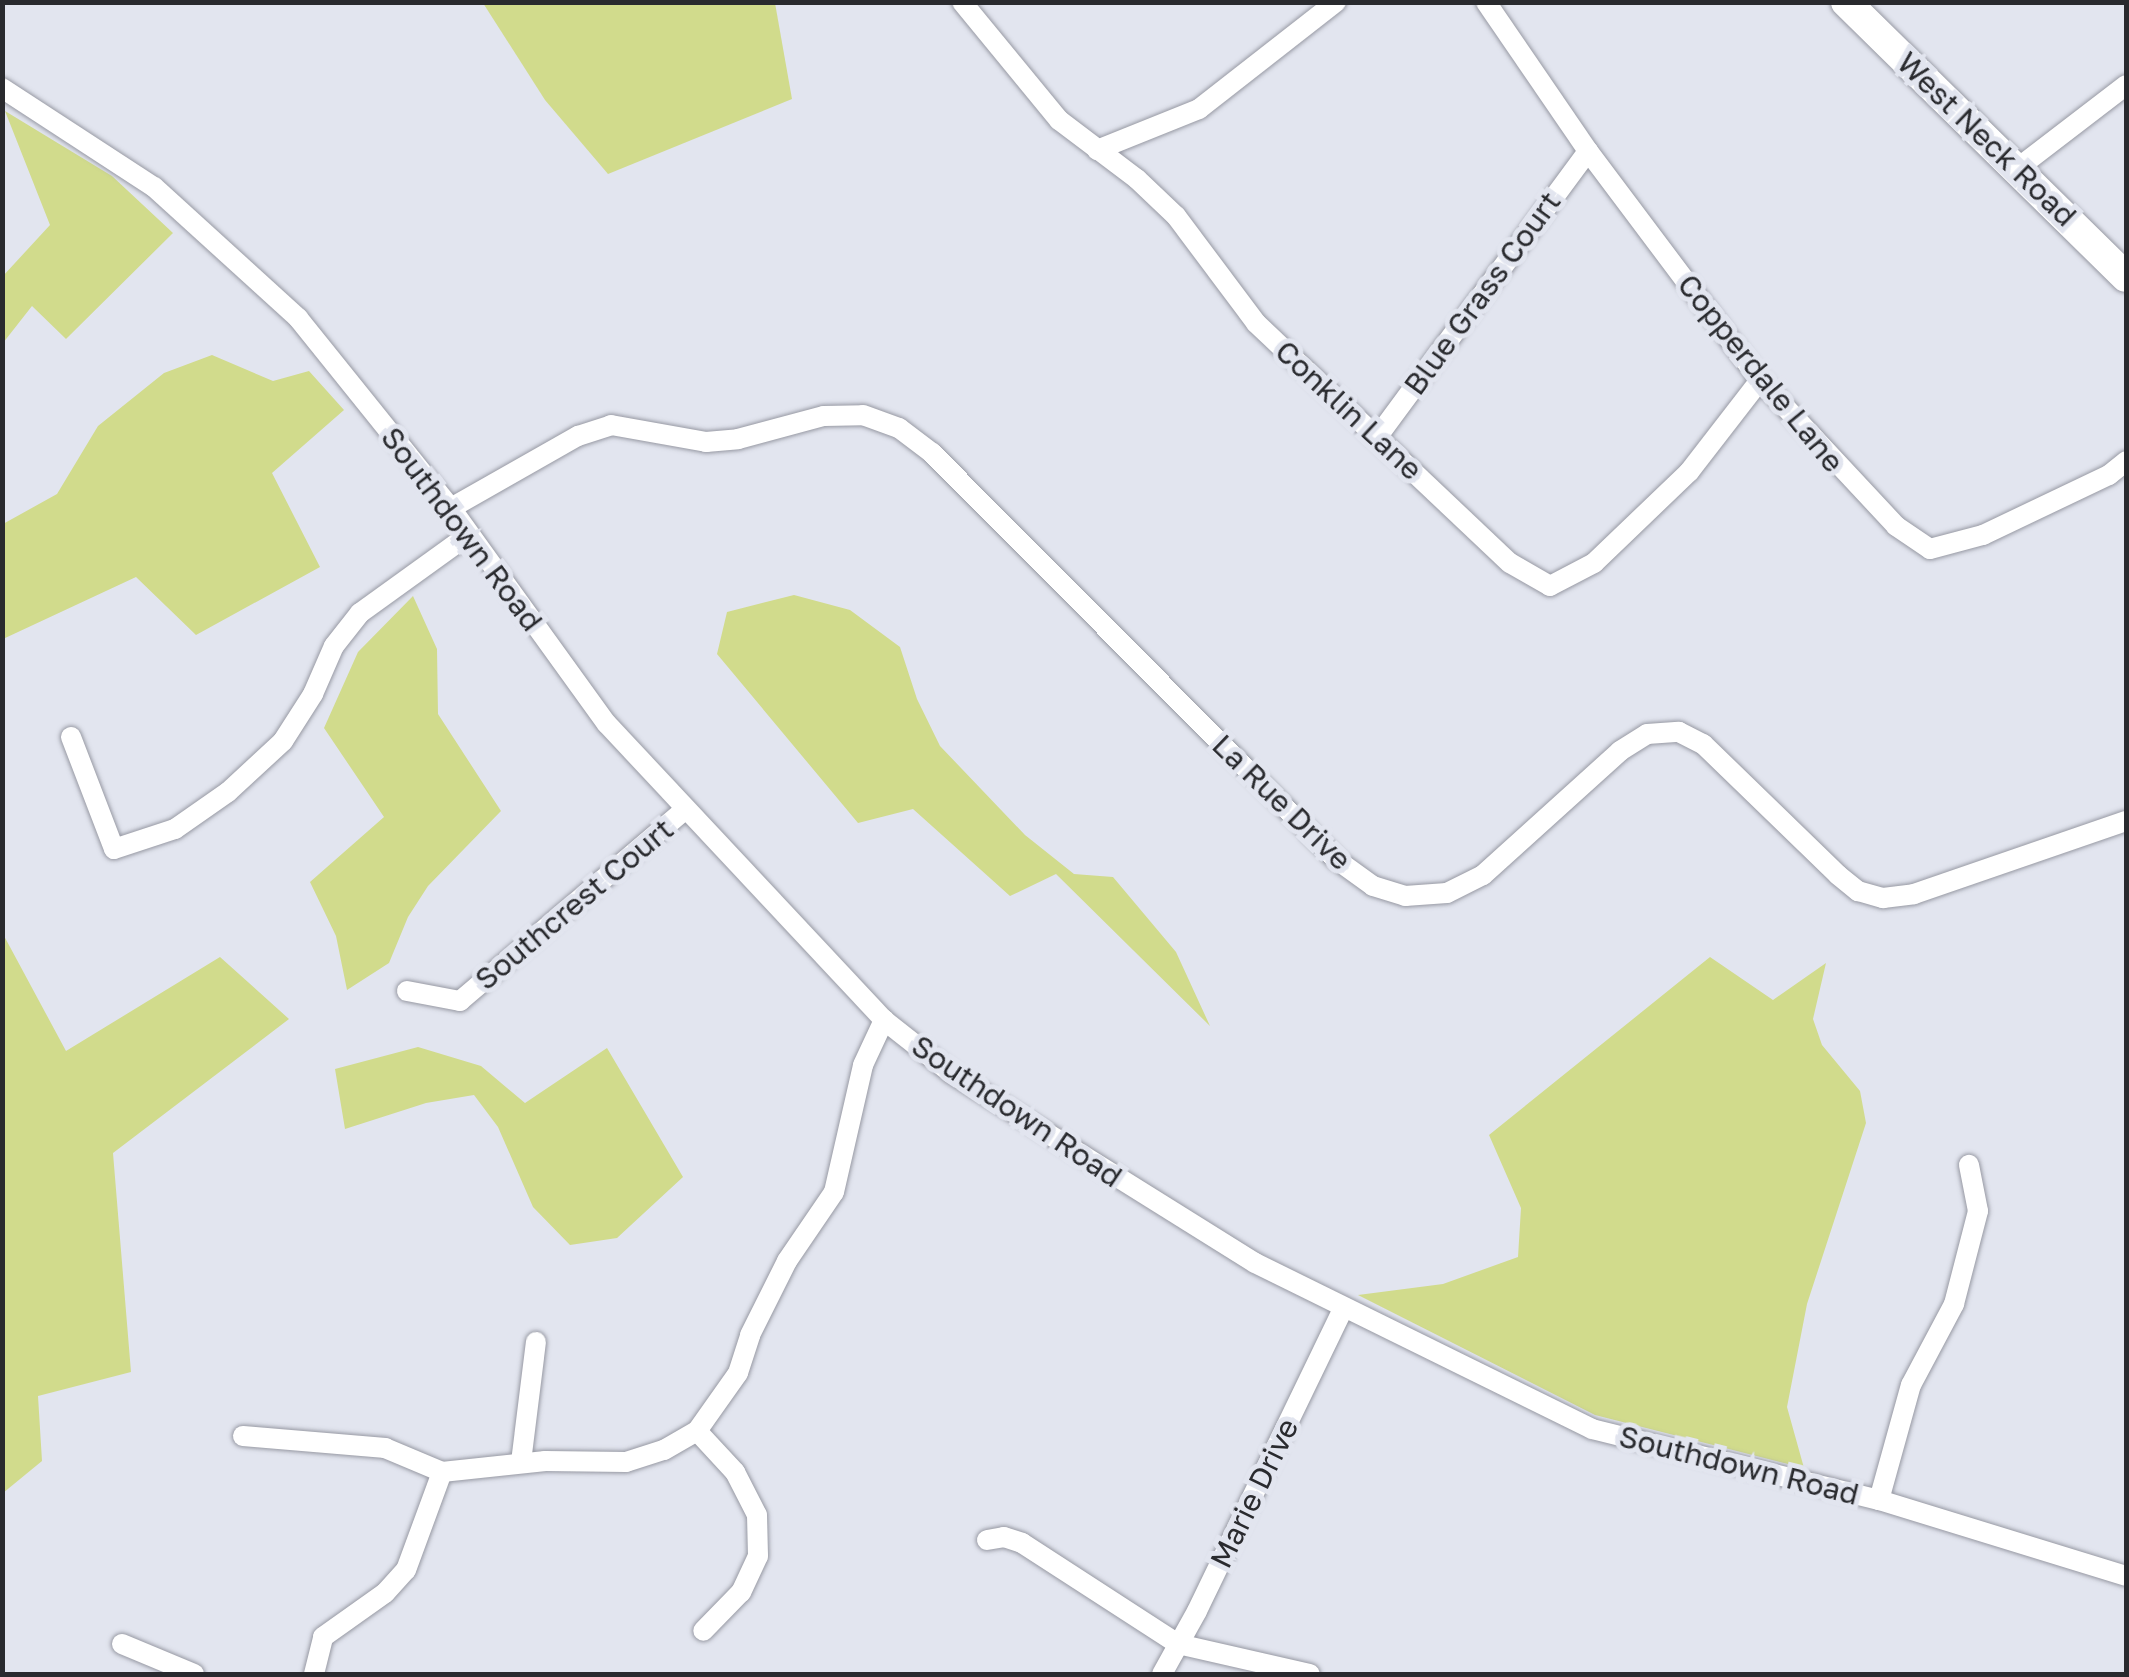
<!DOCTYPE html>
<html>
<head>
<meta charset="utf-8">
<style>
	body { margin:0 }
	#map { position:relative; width:2129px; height:1677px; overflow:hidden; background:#e2e5ef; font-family:"Golos Text",sans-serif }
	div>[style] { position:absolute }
	.green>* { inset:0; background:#d1db8c }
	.roads { filter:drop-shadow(0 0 2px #9799a3) drop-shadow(0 0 2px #9799a3) }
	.street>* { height:20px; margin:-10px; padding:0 10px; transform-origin:10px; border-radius:10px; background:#fff }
	.secondary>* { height:30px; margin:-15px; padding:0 15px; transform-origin:15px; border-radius:15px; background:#fff }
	span { translate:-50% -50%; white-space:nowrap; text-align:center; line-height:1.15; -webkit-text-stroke:10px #e2e5ef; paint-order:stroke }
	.street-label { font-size:30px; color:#292a2e }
	.frame { position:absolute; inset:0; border:5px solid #292a2e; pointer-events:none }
</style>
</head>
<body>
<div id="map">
	<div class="green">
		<i style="clip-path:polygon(483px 3px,775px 3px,792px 99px,608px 174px,545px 100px)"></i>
		<i style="clip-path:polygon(5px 111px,112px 176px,173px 233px,66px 339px,32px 306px,3px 343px,3px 276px,50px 225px)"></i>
		<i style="clip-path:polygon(212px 355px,273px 381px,309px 371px,344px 410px,272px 473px,320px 567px,196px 635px,136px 577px,3px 639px,3px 524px,57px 494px,98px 426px,164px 373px)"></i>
		<i style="clip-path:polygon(794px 595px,850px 610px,900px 647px,917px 699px,940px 746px,1025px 835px,1074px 874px,1113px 877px,1176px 952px,1210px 1026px,1056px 874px,1010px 896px,913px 809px,858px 823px,717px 654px,727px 612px)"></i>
		<i style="clip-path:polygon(413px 596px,437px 649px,438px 714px,501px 811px,428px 886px,408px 917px,389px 963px,347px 990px,336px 936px,310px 882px,384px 817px,324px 728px,358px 652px)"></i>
		<i style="clip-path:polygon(3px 934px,66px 1051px,220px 957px,289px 1019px,113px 1153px,131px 1372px,38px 1396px,42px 1461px,3px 1493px)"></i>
		<i style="clip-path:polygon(1710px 957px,1773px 1000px,1826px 963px,1813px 1019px,1822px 1045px,1860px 1091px,1866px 1123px,1807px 1304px,1787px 1407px,1804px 1468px,1595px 1415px,1358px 1295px,1443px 1284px,1518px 1257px,1521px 1208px,1489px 1135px)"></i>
		<i style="clip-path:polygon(418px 1047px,481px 1066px,525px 1103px,607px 1048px,683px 1177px,617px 1238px,570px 1245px,533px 1207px,498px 1127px,474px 1095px,426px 1103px,345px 1129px,335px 1069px)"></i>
	</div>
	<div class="roads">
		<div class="street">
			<i style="left:962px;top:2px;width:153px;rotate:50.6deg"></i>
			<i style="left:1059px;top:120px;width:98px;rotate:37.1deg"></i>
			<i style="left:1137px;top:179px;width:54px;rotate:43.5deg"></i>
			<i style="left:1176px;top:216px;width:134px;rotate:53.2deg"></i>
			<i style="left:1256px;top:323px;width:349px;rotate:43.4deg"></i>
			<i style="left:1510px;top:563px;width:46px;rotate:29.9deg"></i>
			<i style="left:1550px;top:586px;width:50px;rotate:-27.6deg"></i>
			<i style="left:1594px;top:563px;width:132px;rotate:-43.8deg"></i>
			<i style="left:1689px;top:472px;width:116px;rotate:-52.3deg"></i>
			<i style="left:1486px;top:2px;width:181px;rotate:55.6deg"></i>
			<i style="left:1588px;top:151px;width:286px;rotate:53.1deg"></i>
			<i style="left:1760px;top:380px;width:200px;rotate:47deg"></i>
			<i style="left:1896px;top:526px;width:41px;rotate:34.1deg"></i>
			<i style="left:1930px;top:549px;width:55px;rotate:-14.8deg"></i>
			<i style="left:1983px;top:535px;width:140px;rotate:-25.5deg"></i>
			<i style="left:2109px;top:475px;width:22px;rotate:-39deg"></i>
			<i style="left:2px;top:88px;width:181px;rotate:33.1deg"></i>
			<i style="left:154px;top:187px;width:195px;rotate:42.3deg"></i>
			<i style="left:298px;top:318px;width:244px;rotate:51.2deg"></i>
			<i style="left:451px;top:508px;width:266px;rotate:54.2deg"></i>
			<i style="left:607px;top:724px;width:405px;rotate:46.9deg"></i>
			<i style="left:884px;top:1020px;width:85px;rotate:38.3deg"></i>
			<i style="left:951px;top:1073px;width:358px;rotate:32deg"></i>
			<i style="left:1255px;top:1263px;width:376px;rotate:26.2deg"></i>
			<i style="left:1592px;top:1429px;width:296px;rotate:13.9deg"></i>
			<i style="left:1879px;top:1500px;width:258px;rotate:17.1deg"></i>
			<i style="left:1097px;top:150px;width:110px;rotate:-21.9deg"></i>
			<i style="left:1199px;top:109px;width:174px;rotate:-38deg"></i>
			<i style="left:2018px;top:168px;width:136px;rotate:-37.5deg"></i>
			<i style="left:1378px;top:436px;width:354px;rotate:-53.6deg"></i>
			<i style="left:451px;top:508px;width:146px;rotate:-29.6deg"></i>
			<i style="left:578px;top:436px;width:35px;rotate:-18deg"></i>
			<i style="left:611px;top:425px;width:97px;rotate:10.1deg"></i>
			<i style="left:706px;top:442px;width:32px;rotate:-5deg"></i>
			<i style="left:738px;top:439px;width:89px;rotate:-15deg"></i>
			<i style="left:824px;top:416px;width:39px;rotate:-1deg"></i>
			<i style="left:863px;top:415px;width:38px;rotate:20deg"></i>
			<i style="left:899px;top:428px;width:41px;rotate:37.1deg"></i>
			<i style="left:932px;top:453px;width:574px;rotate:45.14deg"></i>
			<i style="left:1337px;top:860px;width:44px;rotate:35.8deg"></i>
			<i style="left:1373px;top:886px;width:34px;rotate:17deg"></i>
			<i style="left:1405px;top:896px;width:42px;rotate:-4.1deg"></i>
			<i style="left:1447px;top:893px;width:40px;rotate:-26.6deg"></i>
			<i style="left:1483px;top:875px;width:185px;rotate:-42.1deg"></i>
			<i style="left:1620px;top:751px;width:32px;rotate:-32deg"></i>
			<i style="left:1647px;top:734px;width:32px;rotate:-4deg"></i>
			<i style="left:1679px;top:732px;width:27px;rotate:27deg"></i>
			<i style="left:1703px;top:744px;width:188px;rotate:44.1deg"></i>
			<i style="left:1838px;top:875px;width:26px;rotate:39deg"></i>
			<i style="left:1858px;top:891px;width:26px;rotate:16deg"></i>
			<i style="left:1883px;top:898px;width:31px;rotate:-7deg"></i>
			<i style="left:1914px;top:894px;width:224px;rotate:-19deg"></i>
			<i style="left:71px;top:737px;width:120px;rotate:69deg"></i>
			<i style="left:114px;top:849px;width:64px;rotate:-18.2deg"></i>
			<i style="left:175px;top:829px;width:65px;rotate:-34.9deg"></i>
			<i style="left:228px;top:792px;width:75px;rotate:-42.8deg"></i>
			<i style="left:283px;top:741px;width:56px;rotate:-57.4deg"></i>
			<i style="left:313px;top:694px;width:52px;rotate:-66.4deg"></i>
			<i style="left:334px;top:646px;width:42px;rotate:-51.8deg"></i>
			<i style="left:360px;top:613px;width:133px;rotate:-35.8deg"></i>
			<i style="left:407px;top:991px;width:54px;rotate:10.7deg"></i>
			<i style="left:460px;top:1001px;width:293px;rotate:-40.4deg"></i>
			<i style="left:697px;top:1431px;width:56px;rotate:47.2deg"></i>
			<i style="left:735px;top:1472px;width:48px;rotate:62.9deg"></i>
			<i style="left:757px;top:1515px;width:41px;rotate:88.6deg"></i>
			<i style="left:758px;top:1556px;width:40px;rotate:115deg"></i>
			<i style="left:741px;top:1592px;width:54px;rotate:134.3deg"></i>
			<i style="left:243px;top:1436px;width:143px;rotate:4.8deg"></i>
			<i style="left:385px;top:1448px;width:62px;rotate:22.8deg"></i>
			<i style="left:521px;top:1462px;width:121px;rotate:-82.9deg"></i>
			<i style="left:1879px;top:1500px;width:119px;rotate:-74.5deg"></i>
			<i style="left:1911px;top:1385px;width:92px;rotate:-62deg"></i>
			<i style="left:1954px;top:1304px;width:96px;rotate:-75.5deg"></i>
			<i style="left:1978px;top:1211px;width:47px;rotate:-101.1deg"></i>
			<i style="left:987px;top:1540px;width:17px;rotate:-10deg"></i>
			<i style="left:1004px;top:1537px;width:19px;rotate:18deg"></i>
			<i style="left:1022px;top:1543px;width:186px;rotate:32.9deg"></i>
			<i style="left:1178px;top:1644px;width:135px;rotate:12.8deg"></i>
			<i style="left:122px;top:1644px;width:78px;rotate:22.6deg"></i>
			<i style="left:314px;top:1674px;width:38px;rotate:-76deg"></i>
			<i style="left:323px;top:1637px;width:76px;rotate:-35.4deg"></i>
			<i style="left:385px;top:1593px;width:31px;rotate:-48deg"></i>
			<i style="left:406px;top:1570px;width:104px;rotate:-69.8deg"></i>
			<i style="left:442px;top:1472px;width:104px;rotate:-6.1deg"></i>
			<i style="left:545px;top:1461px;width:81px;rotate:0.7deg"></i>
			<i style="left:626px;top:1462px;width:40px;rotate:-18deg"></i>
			<i style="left:664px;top:1450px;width:38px;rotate:-30deg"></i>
			<i style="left:697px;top:1431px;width:71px;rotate:-54.7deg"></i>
			<i style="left:738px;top:1373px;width:40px;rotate:-72deg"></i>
			<i style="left:750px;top:1335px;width:83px;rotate:-63.4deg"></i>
			<i style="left:787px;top:1261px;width:83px;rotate:-55.7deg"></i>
			<i style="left:834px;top:1192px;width:130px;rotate:-77.1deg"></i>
			<i style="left:863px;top:1065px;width:50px;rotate:-65deg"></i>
			<i style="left:1162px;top:1674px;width:72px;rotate:-60.9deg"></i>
			<i style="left:1197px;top:1611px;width:335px;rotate:-64.2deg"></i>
		</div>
		<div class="secondary">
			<i style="left:1846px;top:2px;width:392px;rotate:44.5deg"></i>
		</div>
	</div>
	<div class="street-label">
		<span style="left:1987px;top:139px;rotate:44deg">West Neck Road</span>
		<span style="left:1482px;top:293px;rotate:-54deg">Blue Grass Court</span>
		<span style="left:1761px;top:373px;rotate:51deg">Copperdale Lane</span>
		<span style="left:1349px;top:410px;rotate:43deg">Conklin Lane</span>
		<span style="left:462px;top:529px;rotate:53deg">Southdown Road</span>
		<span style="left:1282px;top:802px;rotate:44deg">La Rue Drive</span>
		<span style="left:574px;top:904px;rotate:-40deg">Southcrest Court</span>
		<span style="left:1017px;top:1111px;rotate:34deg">Southdown Road</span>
		<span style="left:1739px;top:1465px;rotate:14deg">Southdown Road</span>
		<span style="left:1254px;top:1493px;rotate:-64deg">Marie Drive</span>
	</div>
	<div class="frame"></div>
</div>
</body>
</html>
